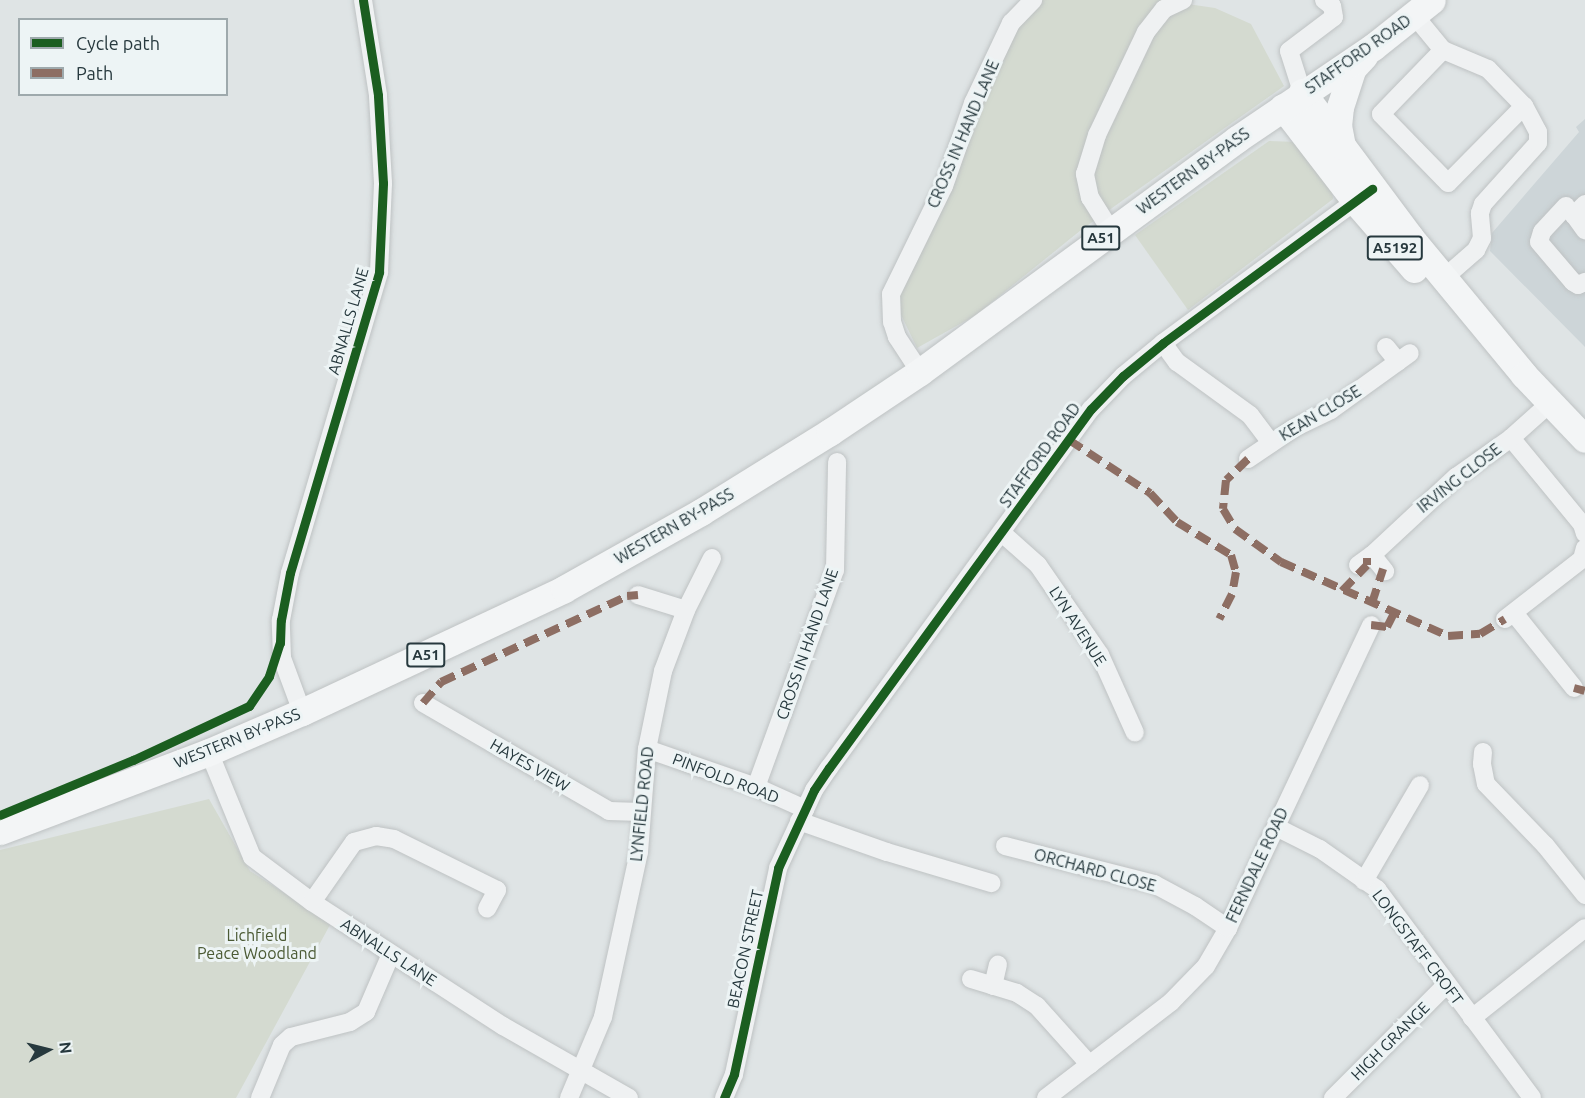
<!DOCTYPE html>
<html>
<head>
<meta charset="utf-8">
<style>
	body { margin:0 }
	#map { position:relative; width:1585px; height:1098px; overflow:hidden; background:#dfe4e5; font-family:Ubuntu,sans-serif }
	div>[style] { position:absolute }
	.built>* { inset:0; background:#cdd5d8 }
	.green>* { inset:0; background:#d4dad0 }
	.roads { filter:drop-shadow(0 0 2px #bec2c3) drop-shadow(0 0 2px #bec2c3) }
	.minor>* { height:18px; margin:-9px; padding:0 9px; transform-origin:9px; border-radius:9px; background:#eff1f2 }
	.highway>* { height:27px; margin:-13.5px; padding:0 13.5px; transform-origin:13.5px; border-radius:13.5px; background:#f3f5f6 }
	.quiet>* { height:8px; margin-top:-4px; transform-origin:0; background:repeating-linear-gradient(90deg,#8d6e63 0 15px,transparent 0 23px) }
	.cycleway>* { height:9px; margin:-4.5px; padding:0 4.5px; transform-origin:4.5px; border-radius:4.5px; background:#1b5e20 }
	span { translate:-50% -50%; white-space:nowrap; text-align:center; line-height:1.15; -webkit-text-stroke:6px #edf4f5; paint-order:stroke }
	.shield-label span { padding:2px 4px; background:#edf4f5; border:2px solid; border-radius:4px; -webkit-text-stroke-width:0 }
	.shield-label { font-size:15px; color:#27393e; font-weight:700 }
	.street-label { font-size:16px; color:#27393e }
	.park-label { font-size:16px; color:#4b5a34 }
	.legend { position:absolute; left:18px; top:18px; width:210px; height:78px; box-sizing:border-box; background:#edf4f5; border:2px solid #9ea9ac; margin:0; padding:8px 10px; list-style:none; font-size:18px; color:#27393e }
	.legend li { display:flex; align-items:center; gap:12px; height:30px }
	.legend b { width:30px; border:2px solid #9ea9ac }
	.north { position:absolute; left:18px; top:1020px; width:60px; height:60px; -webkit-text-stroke:4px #edf4f5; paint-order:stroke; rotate:83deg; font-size:16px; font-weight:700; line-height:24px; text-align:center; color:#27393e }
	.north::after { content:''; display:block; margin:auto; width:21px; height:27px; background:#27393e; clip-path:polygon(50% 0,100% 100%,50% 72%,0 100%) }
</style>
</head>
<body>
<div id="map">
	<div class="built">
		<i style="clip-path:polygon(1585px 119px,1585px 347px,1490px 251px,1492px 233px,1579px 132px,1576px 127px)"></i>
	</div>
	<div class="green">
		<i style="clip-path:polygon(1038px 0,1160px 0,1215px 8px,1251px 24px,1284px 86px,1081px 230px,976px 315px,917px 348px,891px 294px,1011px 23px)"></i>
		<i style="clip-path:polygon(1269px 141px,1296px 142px,1331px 182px,1333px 199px,1188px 310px,1135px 235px)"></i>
		<i style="clip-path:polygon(209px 799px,250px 871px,331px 923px,236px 1098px,0 1098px,0 850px)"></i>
	</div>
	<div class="roads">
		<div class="minor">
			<i style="left:1414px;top:15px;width:45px;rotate:50.4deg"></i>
			<i style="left:1443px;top:50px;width:49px;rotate:22.9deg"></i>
			<i style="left:1488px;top:69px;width:52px;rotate:45.8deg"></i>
			<i style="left:1524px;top:106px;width:108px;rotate:134.6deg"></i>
			<i style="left:1448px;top:183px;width:96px;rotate:-134.2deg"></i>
			<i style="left:1381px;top:114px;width:89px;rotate:-45.9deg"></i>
			<i style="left:1302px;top:92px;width:43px;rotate:-107.6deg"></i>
			<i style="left:1289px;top:51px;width:56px;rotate:-37.1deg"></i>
			<i style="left:1334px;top:17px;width:11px;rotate:-100deg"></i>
			<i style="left:1332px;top:6px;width:10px;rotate:-143deg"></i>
			<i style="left:1585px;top:204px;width:16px;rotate:135deg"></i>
			<i style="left:1574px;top:215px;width:19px;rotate:54deg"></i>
			<i style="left:1566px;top:206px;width:35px;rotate:133deg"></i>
			<i style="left:1542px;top:232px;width:10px;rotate:107deg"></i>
			<i style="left:1539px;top:242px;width:52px;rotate:49.6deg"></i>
			<i style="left:1573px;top:282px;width:6px;rotate:31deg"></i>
			<i style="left:1578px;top:285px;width:8px;rotate:-23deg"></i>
			<i style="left:1111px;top:231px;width:39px;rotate:-122deg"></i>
			<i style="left:1090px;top:198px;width:25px;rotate:-102deg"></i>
			<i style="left:1085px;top:174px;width:41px;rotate:-72.9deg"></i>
			<i style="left:1097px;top:135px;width:114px;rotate:-64.6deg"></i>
			<i style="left:1146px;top:32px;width:29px;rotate:-52deg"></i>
			<i style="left:1164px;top:9px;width:21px;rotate:-25deg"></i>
			<i style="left:1444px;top:278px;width:43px;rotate:-41.2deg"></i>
			<i style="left:1476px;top:250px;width:13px;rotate:-63deg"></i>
			<i style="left:1482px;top:238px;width:25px;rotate:-95deg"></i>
			<i style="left:1480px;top:213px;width:9px;rotate:-72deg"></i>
			<i style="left:1483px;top:204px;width:82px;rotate:-48deg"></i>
			<i style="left:1538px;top:143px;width:11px;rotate:-90deg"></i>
			<i style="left:1538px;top:132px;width:30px;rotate:-118deg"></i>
			<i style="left:1163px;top:343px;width:24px;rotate:54deg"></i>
			<i style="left:1177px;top:362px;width:90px;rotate:36deg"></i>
			<i style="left:1250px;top:415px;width:35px;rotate:53deg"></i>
			<i style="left:1386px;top:347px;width:19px;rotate:51deg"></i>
			<i style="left:920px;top:372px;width:42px;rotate:-123.3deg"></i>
			<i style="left:897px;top:337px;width:16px;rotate:-108deg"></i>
			<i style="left:892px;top:322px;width:28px;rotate:-92deg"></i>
			<i style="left:891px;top:294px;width:120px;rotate:-63.9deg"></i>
			<i style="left:944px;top:186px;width:88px;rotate:-70.7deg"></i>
			<i style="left:973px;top:103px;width:89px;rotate:-64.6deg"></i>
			<i style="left:1011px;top:23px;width:32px;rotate:-46deg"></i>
			<i style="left:1511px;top:438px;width:112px;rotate:50.5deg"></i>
			<i style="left:1582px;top:524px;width:10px;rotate:73deg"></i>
			<i style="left:1248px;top:459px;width:55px;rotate:-34deg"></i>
			<i style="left:1294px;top:428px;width:41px;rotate:-25.9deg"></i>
			<i style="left:1331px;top:410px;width:97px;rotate:-35.8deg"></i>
			<i style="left:1002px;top:533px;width:48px;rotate:41.6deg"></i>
			<i style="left:1038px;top:565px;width:109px;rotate:55.4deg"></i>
			<i style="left:1100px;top:655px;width:85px;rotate:65.8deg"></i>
			<i style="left:1372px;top:555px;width:21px;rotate:51deg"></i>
			<i style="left:1358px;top:565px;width:17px;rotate:-36deg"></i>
			<i style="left:1372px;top:555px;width:115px;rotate:-42.9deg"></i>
			<i style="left:1456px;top:477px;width:67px;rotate:-35.3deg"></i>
			<i style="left:1511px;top:438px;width:51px;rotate:-41.8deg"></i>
			<i style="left:638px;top:595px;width:50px;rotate:17.4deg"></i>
			<i style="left:1514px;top:613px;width:96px;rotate:51.3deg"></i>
			<i style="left:1505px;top:619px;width:98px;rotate:-37.9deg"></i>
			<i style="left:1582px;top:559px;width:11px;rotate:-75deg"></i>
			<i style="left:423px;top:703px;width:215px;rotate:30.1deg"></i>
			<i style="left:609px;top:811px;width:32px;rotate:2deg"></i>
			<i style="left:302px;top:712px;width:58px;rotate:-110.3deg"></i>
			<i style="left:282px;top:658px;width:38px;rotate:-92deg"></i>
			<i style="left:281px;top:620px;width:48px;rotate:-79.2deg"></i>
			<i style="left:290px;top:573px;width:314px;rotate:-73.5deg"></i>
			<i style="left:379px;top:272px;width:89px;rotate:-87.4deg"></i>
			<i style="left:383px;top:183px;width:88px;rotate:-93.3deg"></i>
			<i style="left:378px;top:95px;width:96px;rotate:-99deg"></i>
			<i style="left:647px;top:749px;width:115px;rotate:19.2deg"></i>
			<i style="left:756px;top:787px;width:54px;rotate:24.2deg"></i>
			<i style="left:209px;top:752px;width:113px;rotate:67.7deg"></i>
			<i style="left:252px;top:857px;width:75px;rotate:36.9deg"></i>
			<i style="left:312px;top:902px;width:228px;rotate:33deg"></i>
			<i style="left:503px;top:1026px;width:145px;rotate:29.7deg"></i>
			<i style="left:1483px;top:752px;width:12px;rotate:95deg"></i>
			<i style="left:1482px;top:764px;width:20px;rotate:79deg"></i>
			<i style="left:1486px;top:784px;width:85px;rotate:46deg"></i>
			<i style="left:1545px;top:845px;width:64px;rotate:51.3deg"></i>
			<i style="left:756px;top:787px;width:231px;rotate:-70deg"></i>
			<i style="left:835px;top:570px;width:108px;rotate:-88.9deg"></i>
			<i style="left:799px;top:821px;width:93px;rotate:19.4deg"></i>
			<i style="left:887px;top:852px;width:109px;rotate:16.6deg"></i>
			<i style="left:1276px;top:827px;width:49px;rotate:26.6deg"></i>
			<i style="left:1320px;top:849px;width:70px;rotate:35.1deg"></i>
			<i style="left:1377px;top:889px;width:260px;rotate:53.4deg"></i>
			<i style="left:1005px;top:846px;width:154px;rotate:14.3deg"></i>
			<i style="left:1154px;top:884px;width:47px;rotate:28.2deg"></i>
			<i style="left:1195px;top:906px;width:40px;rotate:34deg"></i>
			<i style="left:1364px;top:881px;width:111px;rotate:-59.7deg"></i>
			<i style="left:312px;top:902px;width:73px;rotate:-55deg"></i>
			<i style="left:354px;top:842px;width:23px;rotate:-15deg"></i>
			<i style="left:376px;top:836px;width:18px;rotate:9deg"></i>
			<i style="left:394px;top:839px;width:115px;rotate:26.3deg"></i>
			<i style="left:497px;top:890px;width:21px;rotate:118deg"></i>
			<i style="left:971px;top:979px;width:48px;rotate:16.9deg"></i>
			<i style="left:1017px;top:993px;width:24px;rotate:33deg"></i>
			<i style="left:1037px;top:1006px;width:79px;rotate:48.1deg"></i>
			<i style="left:993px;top:986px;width:22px;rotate:-77deg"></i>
			<i style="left:1472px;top:1018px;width:144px;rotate:-38.5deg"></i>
			<i style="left:260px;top:1098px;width:57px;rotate:-67.5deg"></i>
			<i style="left:282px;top:1045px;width:12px;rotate:-42deg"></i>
			<i style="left:291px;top:1037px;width:61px;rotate:-14.3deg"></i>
			<i style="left:350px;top:1022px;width:19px;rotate:-32deg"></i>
			<i style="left:366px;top:1012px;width:63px;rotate:-66.7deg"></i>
			<i style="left:569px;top:1098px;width:88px;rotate:-67.2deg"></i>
			<i style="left:603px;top:1017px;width:169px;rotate:-77.7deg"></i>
			<i style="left:639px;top:852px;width:103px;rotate:-85.6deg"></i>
			<i style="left:647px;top:749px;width:80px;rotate:-78.4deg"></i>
			<i style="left:663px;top:671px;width:65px;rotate:-69.3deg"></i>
			<i style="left:686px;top:610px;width:58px;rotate:-63.4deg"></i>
			<i style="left:724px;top:1098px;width:26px;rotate:-67deg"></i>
			<i style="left:734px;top:1074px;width:211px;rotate:-77.9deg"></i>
			<i style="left:778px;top:868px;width:86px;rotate:-65.2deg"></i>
			<i style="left:814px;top:790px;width:27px;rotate:-56deg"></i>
			<i style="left:829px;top:768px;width:444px;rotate:-53.9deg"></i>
			<i style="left:1091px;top:409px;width:46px;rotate:-45.9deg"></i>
			<i style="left:1123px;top:376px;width:52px;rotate:-39.5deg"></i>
			<i style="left:1163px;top:343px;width:250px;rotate:-36.4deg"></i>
			<i style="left:1046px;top:1098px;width:158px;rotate:-37.5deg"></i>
			<i style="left:1171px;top:1002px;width:50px;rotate:-45.8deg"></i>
			<i style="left:1206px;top:966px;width:44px;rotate:-59.9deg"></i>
			<i style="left:1228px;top:928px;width:335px;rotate:-64.7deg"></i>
			<i style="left:1333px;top:1098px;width:161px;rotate:-45deg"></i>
		</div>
		<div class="highway">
			<i style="left:1302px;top:92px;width:181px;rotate:53.3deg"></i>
			<i style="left:1410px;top:237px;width:179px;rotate:50.4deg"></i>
			<i style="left:1524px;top:375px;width:88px;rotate:46.4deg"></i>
			<i style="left:1283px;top:107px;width:118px;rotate:52.5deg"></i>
			<i style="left:1355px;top:201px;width:90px;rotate:49.1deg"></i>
			<i style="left:1342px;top:146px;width:20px;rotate:-101deg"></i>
			<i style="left:1338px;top:126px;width:19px;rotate:-84deg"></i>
			<i style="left:1340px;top:107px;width:40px;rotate:-72deg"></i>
			<i style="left:1352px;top:69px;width:18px;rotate:-47deg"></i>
			<i style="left:0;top:831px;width:223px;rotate:-20.7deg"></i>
			<i style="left:209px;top:752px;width:101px;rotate:-23.3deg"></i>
			<i style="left:302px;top:712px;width:289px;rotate:-25.1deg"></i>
			<i style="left:564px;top:589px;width:157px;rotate:-29.3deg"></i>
			<i style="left:701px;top:512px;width:152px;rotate:-31.8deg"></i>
			<i style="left:830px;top:432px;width:108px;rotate:-33.7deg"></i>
			<i style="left:920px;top:372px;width:393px;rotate:-36.3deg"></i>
			<i style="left:1237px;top:139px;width:164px;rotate:-34.1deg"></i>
			<i style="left:1373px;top:47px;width:75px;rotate:-38.5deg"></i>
		</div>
	</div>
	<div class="quiet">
		<i style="left:1069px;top:440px;width:97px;rotate:33.2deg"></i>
		<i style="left:1150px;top:493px;width:40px;rotate:47deg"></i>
		<i style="left:1177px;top:522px;width:63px;rotate:31.4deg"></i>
		<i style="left:1231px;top:555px;width:18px;rotate:74deg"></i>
		<i style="left:1236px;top:572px;width:22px;rotate:100deg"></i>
		<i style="left:1232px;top:594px;width:28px;rotate:117deg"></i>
		<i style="left:1248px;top:459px;width:30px;rotate:136deg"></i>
		<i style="left:1226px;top:480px;width:29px;rotate:96deg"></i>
		<i style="left:1223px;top:509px;width:23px;rotate:59deg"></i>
		<i style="left:1235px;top:529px;width:57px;rotate:35.7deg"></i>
		<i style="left:1281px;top:562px;width:183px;rotate:23.9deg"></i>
		<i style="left:1448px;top:636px;width:32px;rotate:-4deg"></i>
		<i style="left:1480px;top:634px;width:29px;rotate:-31deg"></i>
		<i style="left:1342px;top:591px;width:36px;rotate:-46deg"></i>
		<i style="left:1367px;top:565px;width:7px;rotate:-90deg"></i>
		<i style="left:1372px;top:603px;width:36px;rotate:-72deg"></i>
		<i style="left:1371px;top:625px;width:16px;rotate:7deg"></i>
		<i style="left:1387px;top:627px;width:16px;rotate:-63deg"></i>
		<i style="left:1574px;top:688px;width:11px;rotate:15deg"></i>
		<i style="left:423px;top:703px;width:28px;rotate:-49deg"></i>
		<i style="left:441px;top:682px;width:205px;rotate:-24.8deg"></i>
		<i style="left:627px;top:596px;width:11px;rotate:-5deg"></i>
	</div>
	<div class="cycleway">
		<i style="left:0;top:815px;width:144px;rotate:-22.5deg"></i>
		<i style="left:133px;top:760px;width:128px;rotate:-25deg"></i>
		<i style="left:249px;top:706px;width:36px;rotate:-56deg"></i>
		<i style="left:269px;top:676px;width:35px;rotate:-72deg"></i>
		<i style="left:280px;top:643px;width:23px;rotate:-88deg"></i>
		<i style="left:281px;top:620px;width:48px;rotate:-79.2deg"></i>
		<i style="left:290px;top:573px;width:314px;rotate:-73.5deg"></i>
		<i style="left:379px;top:272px;width:89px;rotate:-87.4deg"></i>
		<i style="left:383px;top:183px;width:88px;rotate:-93.3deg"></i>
		<i style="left:378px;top:95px;width:96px;rotate:-99deg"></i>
		<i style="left:724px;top:1098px;width:26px;rotate:-67deg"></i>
		<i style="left:734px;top:1074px;width:211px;rotate:-77.9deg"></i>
		<i style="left:778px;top:868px;width:86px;rotate:-65.2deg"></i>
		<i style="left:814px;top:790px;width:27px;rotate:-56deg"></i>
		<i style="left:829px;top:768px;width:444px;rotate:-53.9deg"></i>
		<i style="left:1091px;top:409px;width:46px;rotate:-45.9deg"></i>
		<i style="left:1123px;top:376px;width:52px;rotate:-39.5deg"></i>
		<i style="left:1163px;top:343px;width:260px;rotate:-36.4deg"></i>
	</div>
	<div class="shield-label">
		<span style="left:1101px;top:238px">A51</span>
		<span style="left:1395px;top:248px">A5192</span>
		<span style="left:426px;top:655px">A51</span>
	</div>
	<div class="street-label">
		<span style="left:1358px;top:54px;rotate:-35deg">STAFFORD ROAD</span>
		<span style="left:963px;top:134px;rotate:-67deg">CROSS IN HAND LANE</span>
		<span style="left:1193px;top:171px;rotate:-36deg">WESTERN BY-PASS</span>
		<span style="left:348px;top:321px;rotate:-74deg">ABNALLS LANE</span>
		<span style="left:1320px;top:413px;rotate:-31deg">KEAN CLOSE</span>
		<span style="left:1040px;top:455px;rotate:-54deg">STAFFORD ROAD</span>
		<span style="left:1459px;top:478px;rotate:-38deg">IRVING CLOSE</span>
		<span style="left:674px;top:526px;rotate:-30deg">WESTERN BY-PASS</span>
		<span style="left:1078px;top:626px;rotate:57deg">LYN AVENUE</span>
		<span style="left:807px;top:644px;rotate:-71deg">CROSS IN HAND LANE</span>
		<span style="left:237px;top:738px;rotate:-22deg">WESTERN BY-PASS</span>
		<span style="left:530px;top:765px;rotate:30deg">HAYES VIEW</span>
		<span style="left:726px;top:778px;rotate:21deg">PINFOLD ROAD</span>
		<span style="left:642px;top:804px;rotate:-84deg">LYNFIELD ROAD</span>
		<span style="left:1257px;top:865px;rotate:-65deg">FERNDALE ROAD</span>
		<span style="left:1095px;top:870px;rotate:15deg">ORCHARD CLOSE</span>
		<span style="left:1418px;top:947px;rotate:53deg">LONGSTAFF CROFT</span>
		<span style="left:745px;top:949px;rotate:-78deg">BEACON STREET</span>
		<span style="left:389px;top:952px;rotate:33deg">ABNALLS LANE</span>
		<span style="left:1390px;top:1041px;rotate:-45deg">HIGH GRANGE</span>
	</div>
	<div class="park-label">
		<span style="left:257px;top:944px">Lichfield<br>Peace Woodland</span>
	</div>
	<ul class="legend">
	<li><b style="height:8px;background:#1b5e20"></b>Cycle path</li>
	<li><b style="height:8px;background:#8d6e63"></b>Path</li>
	</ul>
	<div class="north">N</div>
</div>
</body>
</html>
